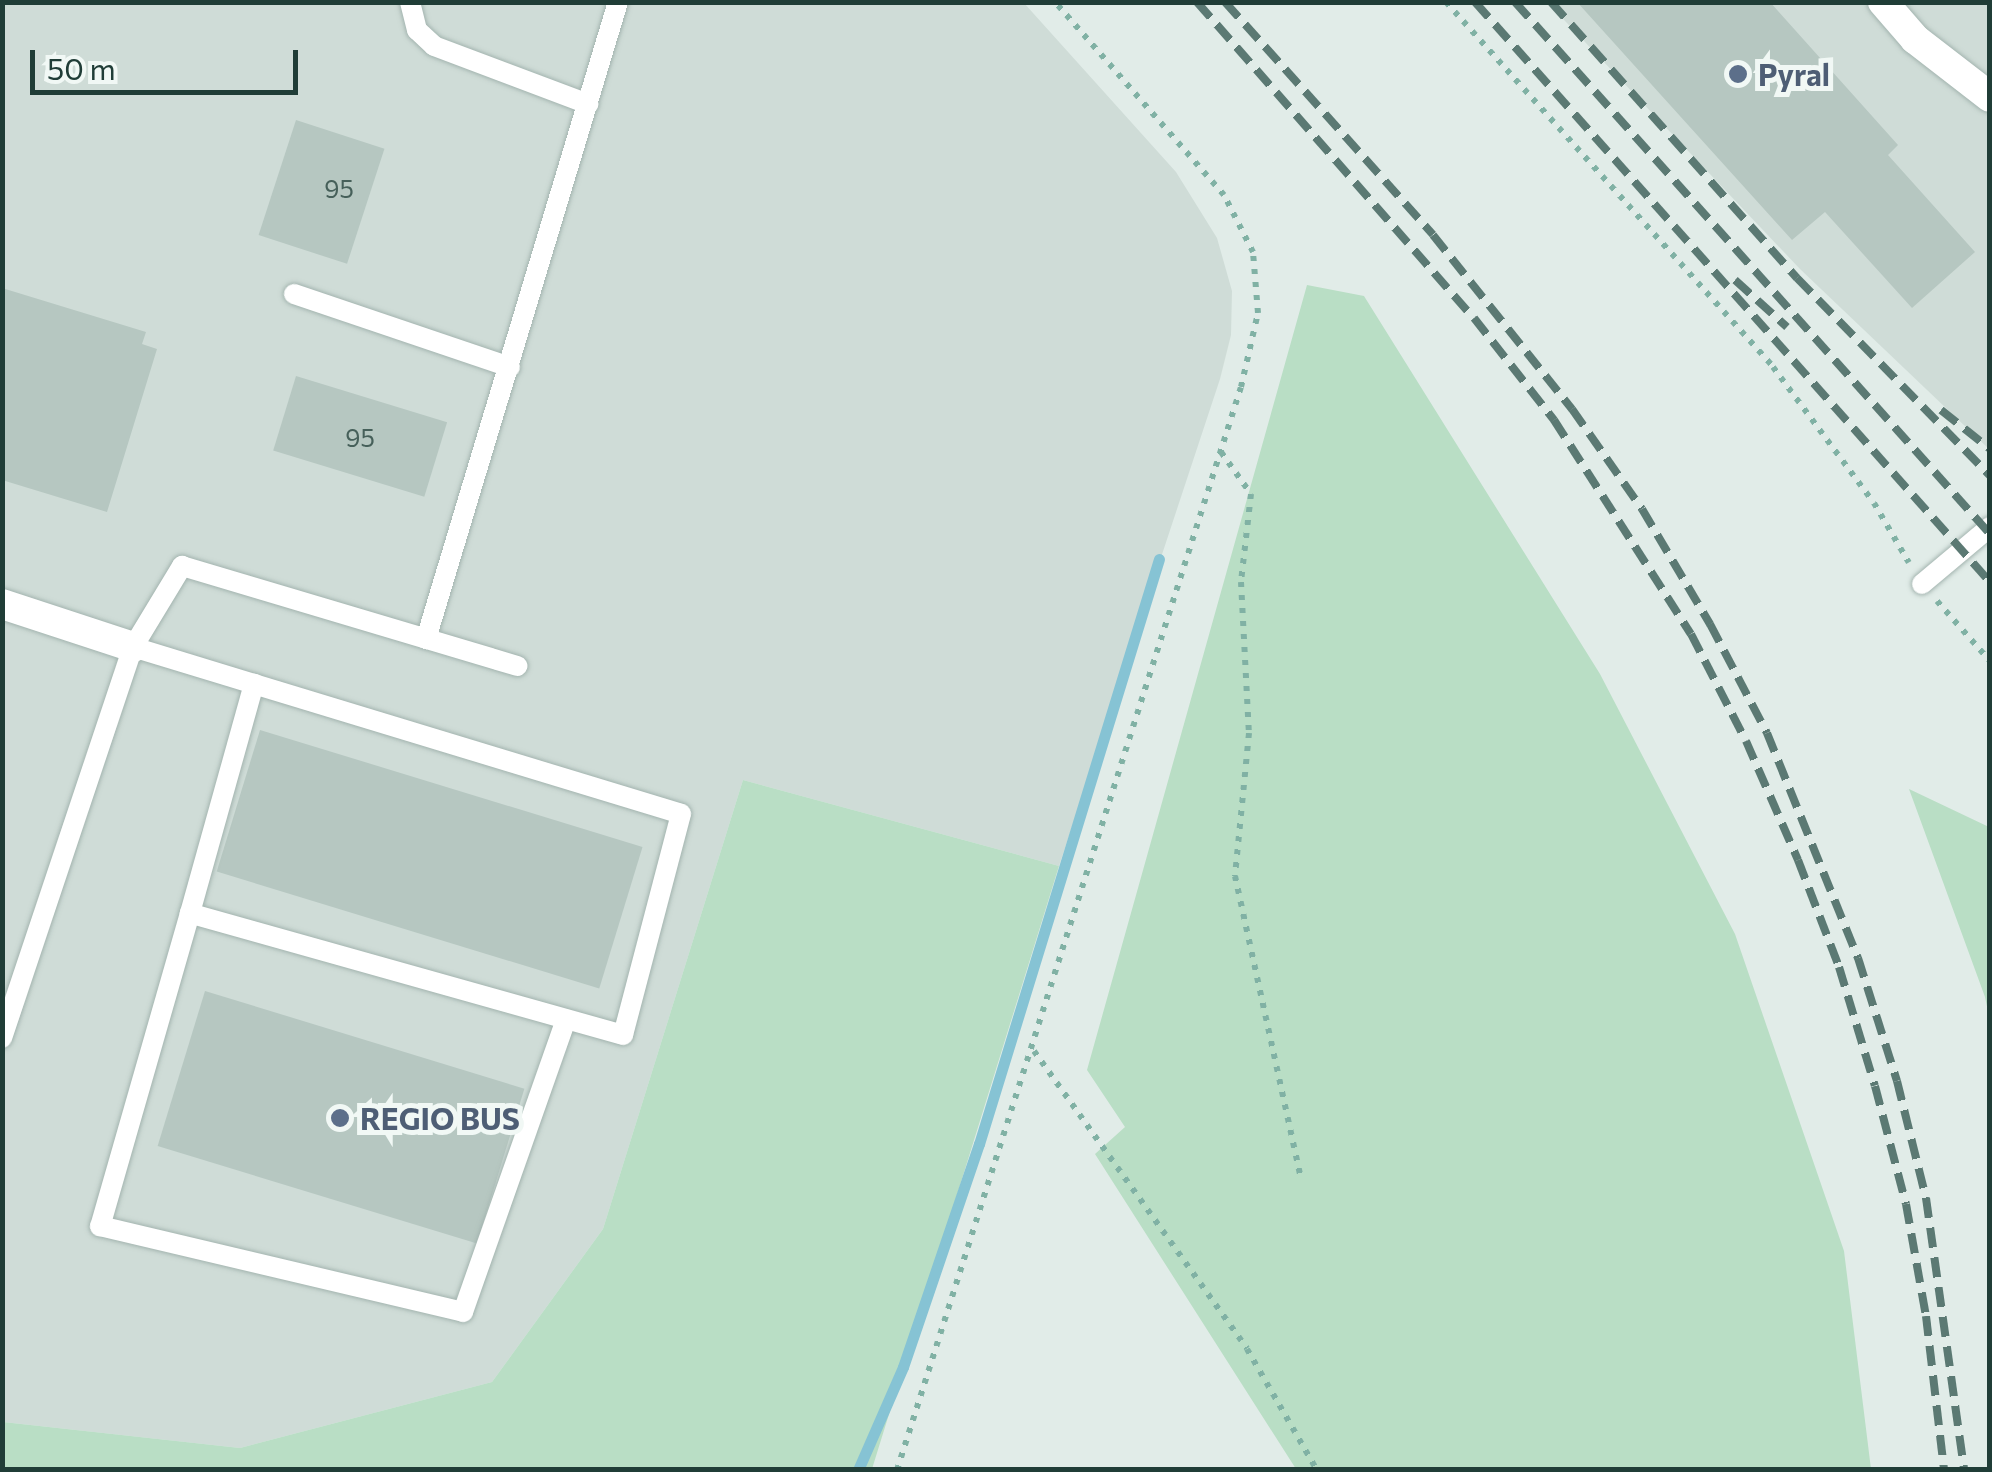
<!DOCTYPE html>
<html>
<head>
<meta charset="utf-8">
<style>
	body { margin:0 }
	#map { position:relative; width:1992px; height:1472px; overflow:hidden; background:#e1ece8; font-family:Commissioner,sans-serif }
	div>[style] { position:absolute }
	.built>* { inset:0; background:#cfdcd7 }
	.green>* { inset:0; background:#b9dec5 }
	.stream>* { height:11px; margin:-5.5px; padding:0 5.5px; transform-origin:5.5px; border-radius:5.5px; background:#86c3d4 }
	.building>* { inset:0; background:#b6c7c1; transform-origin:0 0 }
	.path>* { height:6px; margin-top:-3px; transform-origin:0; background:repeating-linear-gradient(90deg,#80b1a4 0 5px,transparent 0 13px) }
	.roads { filter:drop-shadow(0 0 2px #a3b4af) drop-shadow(0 0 2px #a3b4af) }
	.lane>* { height:20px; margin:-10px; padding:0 10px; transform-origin:10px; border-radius:10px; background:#fff }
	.street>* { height:30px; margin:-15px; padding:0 15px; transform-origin:15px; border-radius:15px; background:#fff }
	.secondary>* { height:30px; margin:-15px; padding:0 15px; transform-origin:15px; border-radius:15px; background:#fff }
	.rail>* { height:8px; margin-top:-4px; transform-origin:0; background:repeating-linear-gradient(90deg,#5b7973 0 20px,transparent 0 30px) }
	.dots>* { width:28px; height:28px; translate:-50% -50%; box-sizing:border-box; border:5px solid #f1f8f5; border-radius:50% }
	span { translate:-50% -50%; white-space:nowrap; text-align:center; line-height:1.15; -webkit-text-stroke:10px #f1f8f5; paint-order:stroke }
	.number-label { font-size:25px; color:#46605a }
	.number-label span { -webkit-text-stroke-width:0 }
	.service-label { font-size:30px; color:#4e5e75; font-weight:700 }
	.left { translate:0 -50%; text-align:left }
	.frame { position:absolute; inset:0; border:5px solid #203d37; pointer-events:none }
	.scale { position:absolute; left:30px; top:50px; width:268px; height:45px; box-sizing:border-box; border:5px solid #203d37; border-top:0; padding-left:12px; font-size:30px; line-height:35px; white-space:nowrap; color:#203d37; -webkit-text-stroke:8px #f1f8f5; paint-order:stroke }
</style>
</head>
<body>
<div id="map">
	<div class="built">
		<i style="clip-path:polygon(3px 3px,1024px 3px,1176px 172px,1217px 238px,1232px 291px,1231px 335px,1220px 379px,1059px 866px,743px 780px,603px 1229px,492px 1382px,240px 1448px,3px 1422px)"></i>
		<i style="clip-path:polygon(1548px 3px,1989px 3px,1989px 449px,1800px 269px)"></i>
	</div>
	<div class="green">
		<i style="clip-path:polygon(1307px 285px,1364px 296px,1600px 674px,1735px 934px,1844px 1251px,1871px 1469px,1296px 1469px,1095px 1154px,1125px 1127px,1087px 1070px)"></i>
		<i style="clip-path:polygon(743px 780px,1059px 866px,872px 1469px,3px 1469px,3px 1422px,240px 1448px,492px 1382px,603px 1229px)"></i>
		<i style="clip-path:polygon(1909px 789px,1989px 827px,1989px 1016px,1985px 997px)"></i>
	</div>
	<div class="stream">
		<i style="left:858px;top:1470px;width:112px;rotate:-66.4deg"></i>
		<i style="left:903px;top:1367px;width:236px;rotate:-71.2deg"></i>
		<i style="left:979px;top:1144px;width:612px;rotate:-72.9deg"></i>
	</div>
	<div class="building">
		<i style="clip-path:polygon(1577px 2px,1770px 2px,1898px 145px,1888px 155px,1975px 252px,1912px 308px,1825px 212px,1792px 240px)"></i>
		<i style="left:296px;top:120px;width:93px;height:121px;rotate:18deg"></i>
		<i style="clip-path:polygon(2px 288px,146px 332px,142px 344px,157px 349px,107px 512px,2px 480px)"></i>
		<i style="left:296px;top:376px;width:158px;height:78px;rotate:17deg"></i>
		<i style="left:260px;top:730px;width:400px;height:148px;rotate:17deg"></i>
		<i style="left:205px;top:991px;width:334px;height:162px;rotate:17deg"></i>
	</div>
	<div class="path">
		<i style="left:1446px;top:2px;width:490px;rotate:48.1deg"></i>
		<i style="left:1773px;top:367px;width:169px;rotate:53.4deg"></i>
		<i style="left:1874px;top:503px;width:69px;rotate:59.7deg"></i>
		<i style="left:1221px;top:452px;width:52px;rotate:54.5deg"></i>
		<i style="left:1251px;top:494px;width:89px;rotate:96.5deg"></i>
		<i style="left:1241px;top:582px;width:151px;rotate:87deg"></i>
		<i style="left:1249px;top:733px;width:144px;rotate:95.6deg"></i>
		<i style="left:1235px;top:876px;width:305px;rotate:77.7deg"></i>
		<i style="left:1937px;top:601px;width:80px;rotate:48.5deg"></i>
		<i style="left:1034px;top:1051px;width:366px;rotate:54.4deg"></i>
		<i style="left:1247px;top:1349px;width:140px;rotate:60deg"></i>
		<i style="left:897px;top:1470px;width:1136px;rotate:-72.38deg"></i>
		<i style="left:1241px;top:387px;width:76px;rotate:-77.1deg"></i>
		<i style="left:1258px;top:313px;width:61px;rotate:-94.7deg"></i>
		<i style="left:1253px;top:252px;width:64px;rotate:-117deg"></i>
		<i style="left:1224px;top:195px;width:257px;rotate:-131.2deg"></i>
	</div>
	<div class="roads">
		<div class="lane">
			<i style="left:410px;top:2px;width:29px;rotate:76deg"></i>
			<i style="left:417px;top:30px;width:23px;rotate:43deg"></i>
			<i style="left:434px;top:46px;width:165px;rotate:20.6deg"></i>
			<i style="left:294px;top:294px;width:228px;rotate:18.7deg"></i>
			<i style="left:1922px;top:584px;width:89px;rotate:-40deg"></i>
			<i style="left:426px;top:639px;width:665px;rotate:-73.23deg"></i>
			<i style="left:133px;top:647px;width:127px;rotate:17deg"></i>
			<i style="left:254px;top:684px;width:446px;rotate:16.9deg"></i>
			<i style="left:681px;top:814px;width:228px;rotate:104.7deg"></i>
			<i style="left:623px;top:1035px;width:450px;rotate:-164.3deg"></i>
			<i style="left:190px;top:913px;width:238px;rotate:-74.4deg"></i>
			<i style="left:190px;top:913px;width:326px;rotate:106deg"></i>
			<i style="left:100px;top:1226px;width:373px;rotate:13.3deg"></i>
			<i style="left:463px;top:1312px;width:310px;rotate:-70.6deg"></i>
			<i style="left:2px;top:1038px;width:412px;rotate:-71.5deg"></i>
			<i style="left:133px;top:647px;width:95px;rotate:-58.8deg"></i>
			<i style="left:182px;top:566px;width:350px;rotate:16.6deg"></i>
		</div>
		<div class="street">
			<i style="left:2px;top:604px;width:138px;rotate:18.2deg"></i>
		</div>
		<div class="secondary">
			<i style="left:1883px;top:2px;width:49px;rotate:49.1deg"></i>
			<i style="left:1915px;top:39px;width:95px;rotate:37.7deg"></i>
		</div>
	</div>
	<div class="rail">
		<i style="left:1197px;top:2px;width:420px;rotate:48.8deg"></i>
		<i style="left:1474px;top:318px;width:130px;rotate:51.9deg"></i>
		<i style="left:1554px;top:420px;width:254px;rotate:57.4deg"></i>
		<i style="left:1691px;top:634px;width:120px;rotate:62.8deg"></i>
		<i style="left:1746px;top:741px;width:130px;rotate:66.4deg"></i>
		<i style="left:1798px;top:860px;width:115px;rotate:69deg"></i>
		<i style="left:1839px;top:967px;width:124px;rotate:73.2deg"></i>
		<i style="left:1875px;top:1086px;width:122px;rotate:75.3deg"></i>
		<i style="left:1906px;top:1204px;width:114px;rotate:79.9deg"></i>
		<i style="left:1926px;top:1316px;width:155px;rotate:83.3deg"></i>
		<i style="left:1225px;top:2px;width:312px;rotate:48.2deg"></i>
		<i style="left:1433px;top:235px;width:223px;rotate:51.4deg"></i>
		<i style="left:1572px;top:409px;width:122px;rotate:55deg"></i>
		<i style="left:1642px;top:509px;width:134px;rotate:59.4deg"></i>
		<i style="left:1710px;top:624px;width:123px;rotate:62.4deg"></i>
		<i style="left:1767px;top:733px;width:243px;rotate:68deg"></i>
		<i style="left:1858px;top:958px;width:129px;rotate:72.4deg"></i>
		<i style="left:1897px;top:1081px;width:121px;rotate:76.1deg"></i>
		<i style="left:1926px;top:1198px;width:275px;rotate:82deg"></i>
		<i style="left:1475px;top:2px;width:776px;rotate:48.4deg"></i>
		<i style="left:1515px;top:2px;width:713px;rotate:48.24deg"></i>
		<i style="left:1551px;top:2px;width:370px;rotate:48.3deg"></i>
		<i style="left:1797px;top:278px;width:277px;rotate:45.7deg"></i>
		<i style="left:1735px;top:280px;width:70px;rotate:42.1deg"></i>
		<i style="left:1941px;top:410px;width:63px;rotate:38.5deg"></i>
	</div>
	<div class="dots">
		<i style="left:1738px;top:74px;background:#5c6f8a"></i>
		<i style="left:340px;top:1118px;background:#5c6f8a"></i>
	</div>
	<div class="number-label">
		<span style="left:339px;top:188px">95</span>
		<span style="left:360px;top:437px">95</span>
	</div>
	<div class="service-label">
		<span class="left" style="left:1758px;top:74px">Pyral</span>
		<span class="left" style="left:360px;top:1118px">REGIO BUS</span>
	</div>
	<div class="frame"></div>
	<div class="scale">50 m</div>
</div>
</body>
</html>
